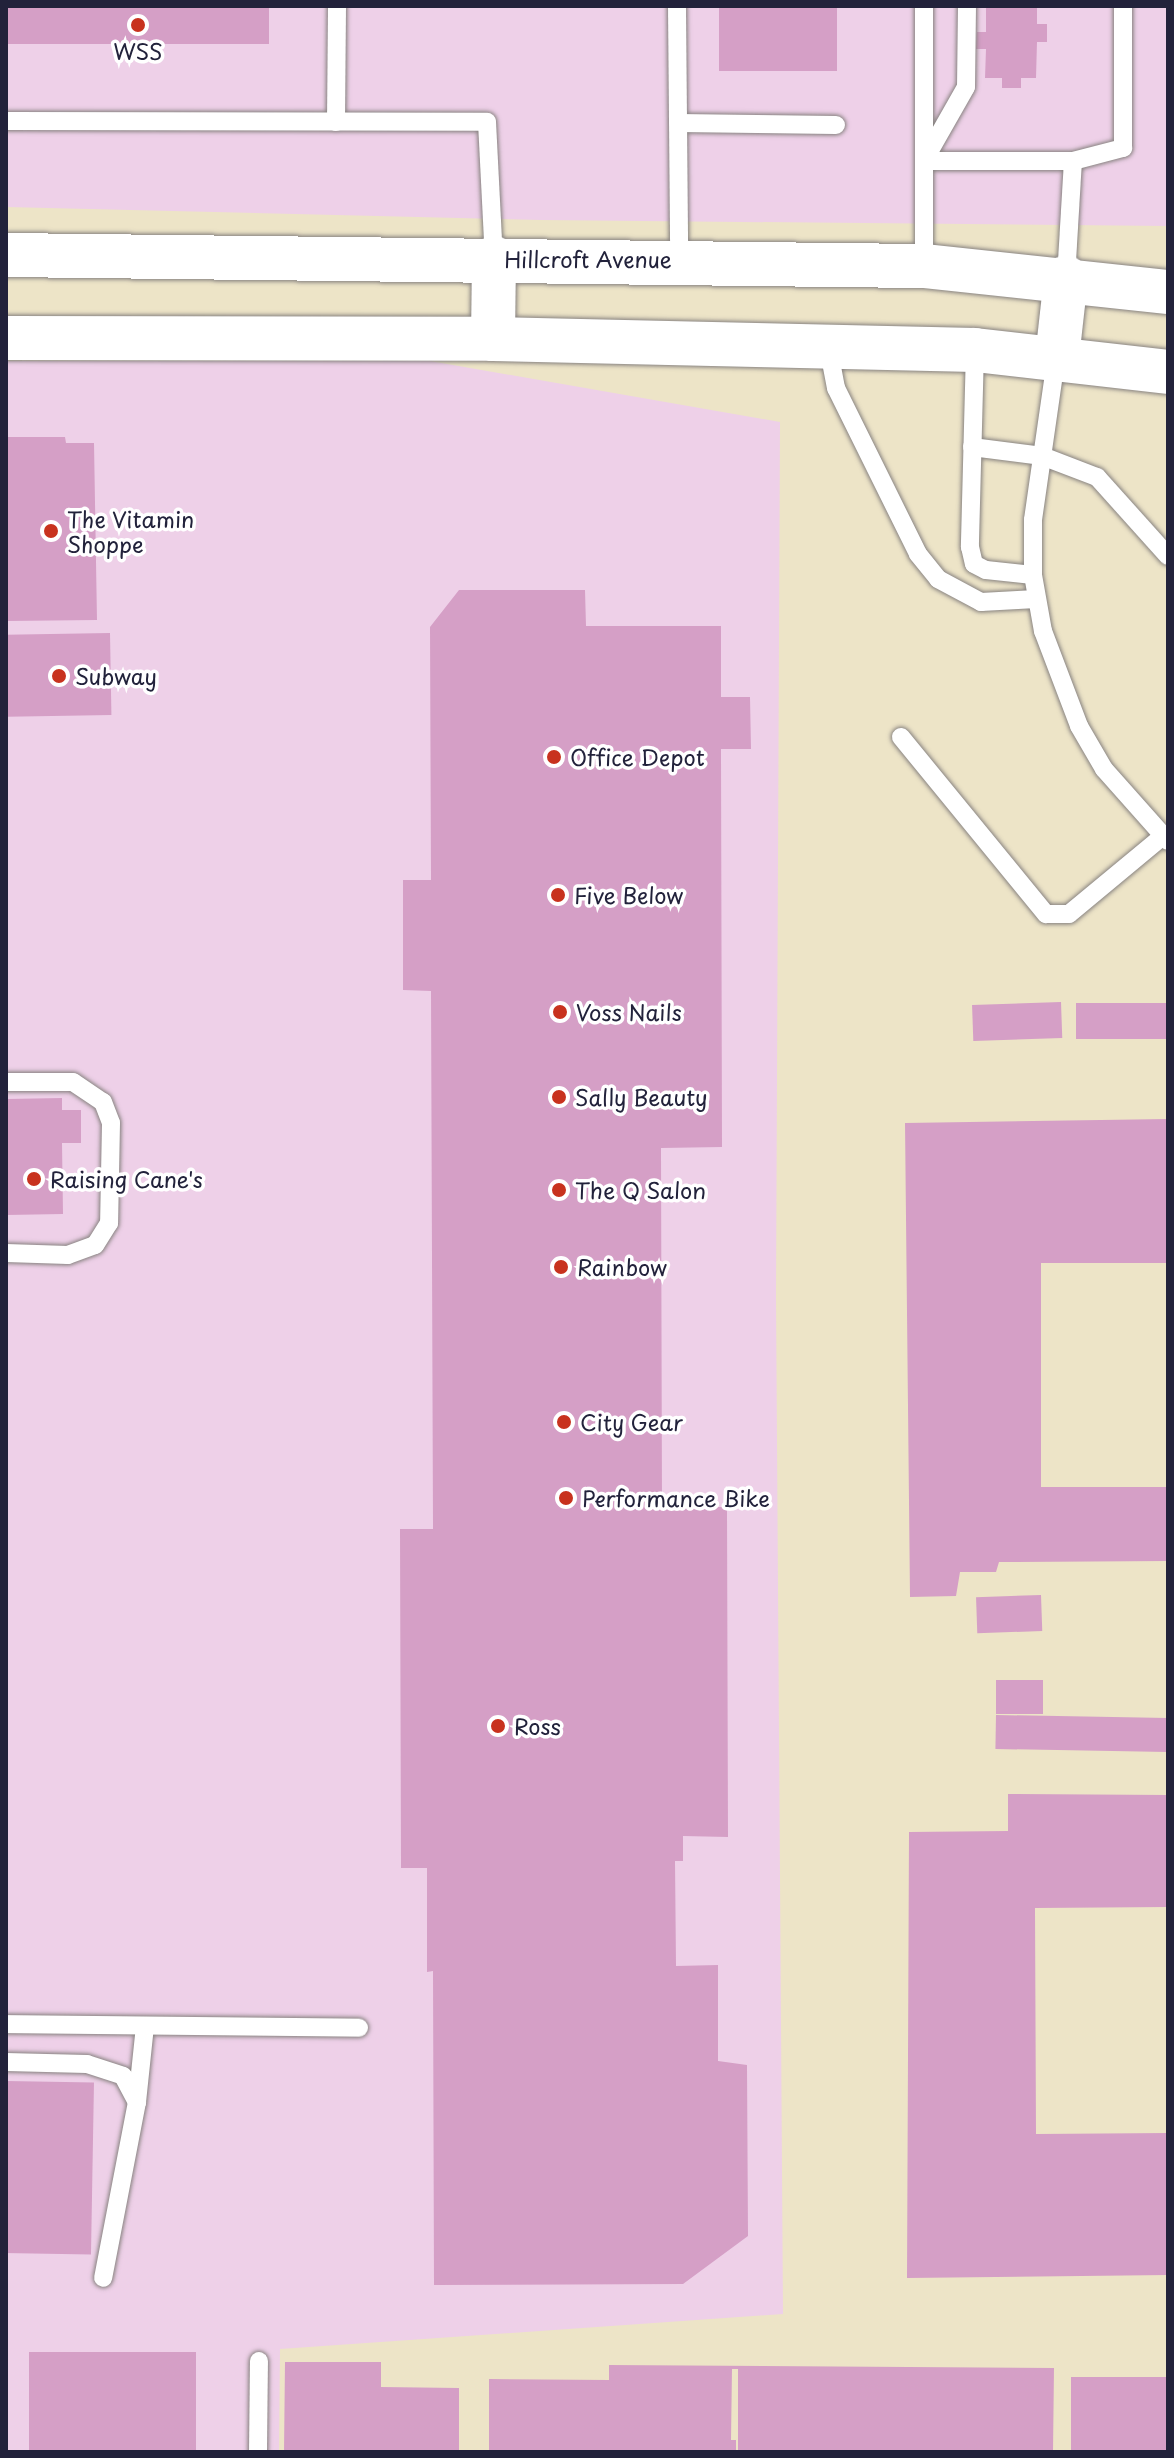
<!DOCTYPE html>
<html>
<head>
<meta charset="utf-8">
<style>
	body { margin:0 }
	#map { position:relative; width:1174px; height:2458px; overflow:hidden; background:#ede4c7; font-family:"Playpen Sans",sans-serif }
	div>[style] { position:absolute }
	.built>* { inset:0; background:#eed0e8 }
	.building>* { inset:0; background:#d59fc6; transform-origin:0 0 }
	.roads { filter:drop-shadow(0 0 2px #888381) drop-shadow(0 0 2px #888381) }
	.lane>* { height:18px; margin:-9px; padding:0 9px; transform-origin:9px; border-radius:9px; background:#fff }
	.primary>* { height:44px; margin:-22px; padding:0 22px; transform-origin:22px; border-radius:22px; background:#fff }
	.dots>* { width:22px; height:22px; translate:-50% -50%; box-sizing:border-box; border:4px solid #fff; border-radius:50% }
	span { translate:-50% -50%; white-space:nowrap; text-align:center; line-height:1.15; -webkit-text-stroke:7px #fff; paint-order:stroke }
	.poi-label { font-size:22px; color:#22223b }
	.left { translate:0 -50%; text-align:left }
	.street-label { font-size:22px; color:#22223b }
	.frame { position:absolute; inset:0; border:8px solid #22223b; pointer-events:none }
</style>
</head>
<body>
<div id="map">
	<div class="built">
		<i style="clip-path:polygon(6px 6px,1168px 6px,1168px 226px,542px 220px,6px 207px)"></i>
		<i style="clip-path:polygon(6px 361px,430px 361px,780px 422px,776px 1296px,783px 2314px,280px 2349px,279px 2452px,6px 2452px)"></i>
	</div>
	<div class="building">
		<i style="left:7px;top:6px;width:262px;height:38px"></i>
		<i style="left:719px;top:6px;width:118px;height:65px"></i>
		<i style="clip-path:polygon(986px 6px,1037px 6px,1037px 24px,1047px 24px,1047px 42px,1037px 42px,1036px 78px,1021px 78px,1021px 88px,1002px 88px,1002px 78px,985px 78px,986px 49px,976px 49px,977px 32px,986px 32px)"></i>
		<i style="clip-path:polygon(6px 437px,65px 437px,66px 443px,94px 443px,97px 620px,6px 621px)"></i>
		<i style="clip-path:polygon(459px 590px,585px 590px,586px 626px,721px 626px,721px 697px,750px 697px,751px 749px,721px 749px,722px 1147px,661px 1148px,662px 1507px,727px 1507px,728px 1837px,683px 1836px,683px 1861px,675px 1861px,676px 1966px,718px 1965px,718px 2061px,747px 2065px,748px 2236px,683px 2284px,434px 2285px,433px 1971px,427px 1972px,427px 1868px,401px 1868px,400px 1529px,433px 1529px,431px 991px,403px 990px,403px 880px,431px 880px,430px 627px)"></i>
		<i style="left:110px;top:633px;width:82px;height:104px;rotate:89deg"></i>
		<i style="left:1061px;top:1002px;width:36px;height:89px;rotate:88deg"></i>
		<i style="left:1076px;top:1003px;width:91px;height:36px"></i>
		<i style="clip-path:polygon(62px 1098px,62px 1110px,81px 1110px,81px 1143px,62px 1143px,63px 1214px,6px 1215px,6px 1099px)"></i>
		<i style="clip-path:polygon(1168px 1119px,1168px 1263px,1041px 1263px,1041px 1487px,1168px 1487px,1168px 1561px,999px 1562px,996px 1572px,960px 1572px,956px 1596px,910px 1597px,905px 1123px)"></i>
		<i style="left:1041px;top:1595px;width:36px;height:65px;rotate:88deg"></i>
		<i style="left:996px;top:1680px;width:47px;height:34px"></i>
		<i style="left:996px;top:1715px;width:172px;height:34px;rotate:1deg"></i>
		<i style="clip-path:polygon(1008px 1794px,1168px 1795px,1168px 1907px,1035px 1908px,1036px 2134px,1168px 2133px,1168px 2275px,907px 2278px,909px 1832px,1008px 1831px)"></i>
		<i style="left:6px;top:2081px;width:88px;height:172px;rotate:1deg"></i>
		<i style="left:29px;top:2352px;width:167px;height:100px"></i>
		<i style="clip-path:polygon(285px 2362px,381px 2362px,381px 2387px,459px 2388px,459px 2452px,284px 2452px)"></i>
		<i style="clip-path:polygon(609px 2365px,1054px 2368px,1053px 2452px,738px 2452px,738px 2369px,732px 2369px,731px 2440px,736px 2440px,736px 2452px,489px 2452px,489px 2379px,609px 2380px)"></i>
		<i style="left:1071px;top:2377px;width:97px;height:75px"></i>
	</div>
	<div class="roads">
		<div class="lane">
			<i style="left:677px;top:6px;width:254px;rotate:89.5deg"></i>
			<i style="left:924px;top:6px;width:260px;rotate:90deg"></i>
			<i style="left:967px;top:6px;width:81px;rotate:90.7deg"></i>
			<i style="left:966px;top:87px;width:85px;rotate:119.6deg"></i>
			<i style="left:924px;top:161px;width:149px"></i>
			<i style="left:1073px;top:161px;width:52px;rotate:-14.6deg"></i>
			<i style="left:1123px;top:148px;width:142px;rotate:-90deg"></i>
			<i style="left:6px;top:121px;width:481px;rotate:0.1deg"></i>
			<i style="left:487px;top:122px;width:136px;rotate:87.1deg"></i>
			<i style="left:336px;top:122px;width:116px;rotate:-89.5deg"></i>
			<i style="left:678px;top:123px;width:158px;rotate:0.7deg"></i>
			<i style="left:1066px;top:278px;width:117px;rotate:-86.6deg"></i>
			<i style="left:828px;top:346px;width:43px;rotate:79.2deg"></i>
			<i style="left:836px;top:388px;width:185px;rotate:63.7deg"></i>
			<i style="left:918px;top:554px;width:32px;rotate:51deg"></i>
			<i style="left:938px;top:579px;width:49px;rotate:28.1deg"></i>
			<i style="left:981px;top:602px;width:55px;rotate:-3.1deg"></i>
			<i style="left:975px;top:350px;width:197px;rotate:91.5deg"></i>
			<i style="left:970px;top:547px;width:17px;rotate:77deg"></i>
			<i style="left:974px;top:564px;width:13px;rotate:27deg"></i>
			<i style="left:986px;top:570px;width:47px;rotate:6.1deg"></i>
			<i style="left:1056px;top:360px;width:162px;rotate:98.2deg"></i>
			<i style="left:1033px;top:520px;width:55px;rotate:90deg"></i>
			<i style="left:1033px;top:575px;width:57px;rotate:79.9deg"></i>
			<i style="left:1043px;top:631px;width:102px;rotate:69.2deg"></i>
			<i style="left:1079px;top:726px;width:50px;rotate:59.8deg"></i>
			<i style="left:1104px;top:769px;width:96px;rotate:48.4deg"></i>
			<i style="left:972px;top:447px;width:71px;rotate:7.3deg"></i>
			<i style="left:1042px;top:456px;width:59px;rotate:20.9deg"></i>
			<i style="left:1097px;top:477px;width:106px;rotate:48.1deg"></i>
			<i style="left:901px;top:737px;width:229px;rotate:50.7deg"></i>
			<i style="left:1046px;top:914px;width:23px"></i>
			<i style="left:1069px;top:914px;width:122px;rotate:-39.7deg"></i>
			<i style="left:6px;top:1082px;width:67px"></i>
			<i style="left:73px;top:1082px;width:36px;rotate:34deg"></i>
			<i style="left:103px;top:1102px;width:22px;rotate:69deg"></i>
			<i style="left:111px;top:1123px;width:100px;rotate:91.1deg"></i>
			<i style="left:109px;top:1223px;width:26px;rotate:122deg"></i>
			<i style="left:95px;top:1245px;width:29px;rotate:160deg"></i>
			<i style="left:68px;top:1255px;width:62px;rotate:-178.2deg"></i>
			<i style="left:6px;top:2024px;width:353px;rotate:0.6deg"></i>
			<i style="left:6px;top:2062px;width:81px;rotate:1.4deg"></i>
			<i style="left:87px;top:2064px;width:38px;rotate:18deg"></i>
			<i style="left:123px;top:2076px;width:30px;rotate:62deg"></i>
			<i style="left:137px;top:2102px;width:179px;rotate:100.9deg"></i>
			<i style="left:137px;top:2102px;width:76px;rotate:-84deg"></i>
			<i style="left:258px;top:2452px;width:91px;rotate:-89.4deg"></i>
		</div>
		<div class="primary">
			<i style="left:6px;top:255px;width:918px;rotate:0.69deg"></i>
			<i style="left:924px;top:266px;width:245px;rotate:6.1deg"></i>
			<i style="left:6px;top:338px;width:487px;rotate:0.1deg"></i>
			<i style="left:493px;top:339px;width:482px;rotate:1.3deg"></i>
			<i style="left:975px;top:350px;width:194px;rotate:6.5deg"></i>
			<i style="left:493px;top:339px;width:81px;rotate:-89.3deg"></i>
			<i style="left:1057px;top:358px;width:81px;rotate:-83.6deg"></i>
		</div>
	</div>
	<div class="dots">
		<i style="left:138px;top:25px;background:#c8321e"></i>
		<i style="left:51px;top:531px;background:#c8321e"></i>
		<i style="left:59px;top:676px;background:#c8321e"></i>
		<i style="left:554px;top:757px;background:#c8321e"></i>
		<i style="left:558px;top:895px;background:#c8321e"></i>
		<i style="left:560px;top:1012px;background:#c8321e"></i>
		<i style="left:559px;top:1097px;background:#c8321e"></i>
		<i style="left:34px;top:1179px;background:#c8321e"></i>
		<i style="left:559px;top:1190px;background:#c8321e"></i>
		<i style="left:561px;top:1267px;background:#c8321e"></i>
		<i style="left:564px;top:1422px;background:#c8321e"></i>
		<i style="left:566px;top:1498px;background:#c8321e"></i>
		<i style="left:498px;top:1726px;background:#c8321e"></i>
	</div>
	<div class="poi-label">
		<span style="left:138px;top:51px">WSS</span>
		<span class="left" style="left:67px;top:531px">The Vitamin<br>Shoppe</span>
		<span class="left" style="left:75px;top:676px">Subway</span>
		<span class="left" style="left:570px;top:757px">Office Depot</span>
		<span class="left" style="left:574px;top:895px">Five Below</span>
		<span class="left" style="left:576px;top:1012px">Voss Nails</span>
		<span class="left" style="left:575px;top:1097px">Sally Beauty</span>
		<span class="left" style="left:50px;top:1179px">Raising Cane's</span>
		<span class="left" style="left:575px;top:1190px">The Q Salon</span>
		<span class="left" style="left:577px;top:1267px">Rainbow</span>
		<span class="left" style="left:580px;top:1422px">City Gear</span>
		<span class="left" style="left:582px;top:1498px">Performance Bike</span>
		<span class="left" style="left:514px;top:1726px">Ross</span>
	</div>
	<div class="street-label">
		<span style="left:588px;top:259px">Hillcroft Avenue</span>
	</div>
	<div class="frame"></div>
</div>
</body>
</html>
